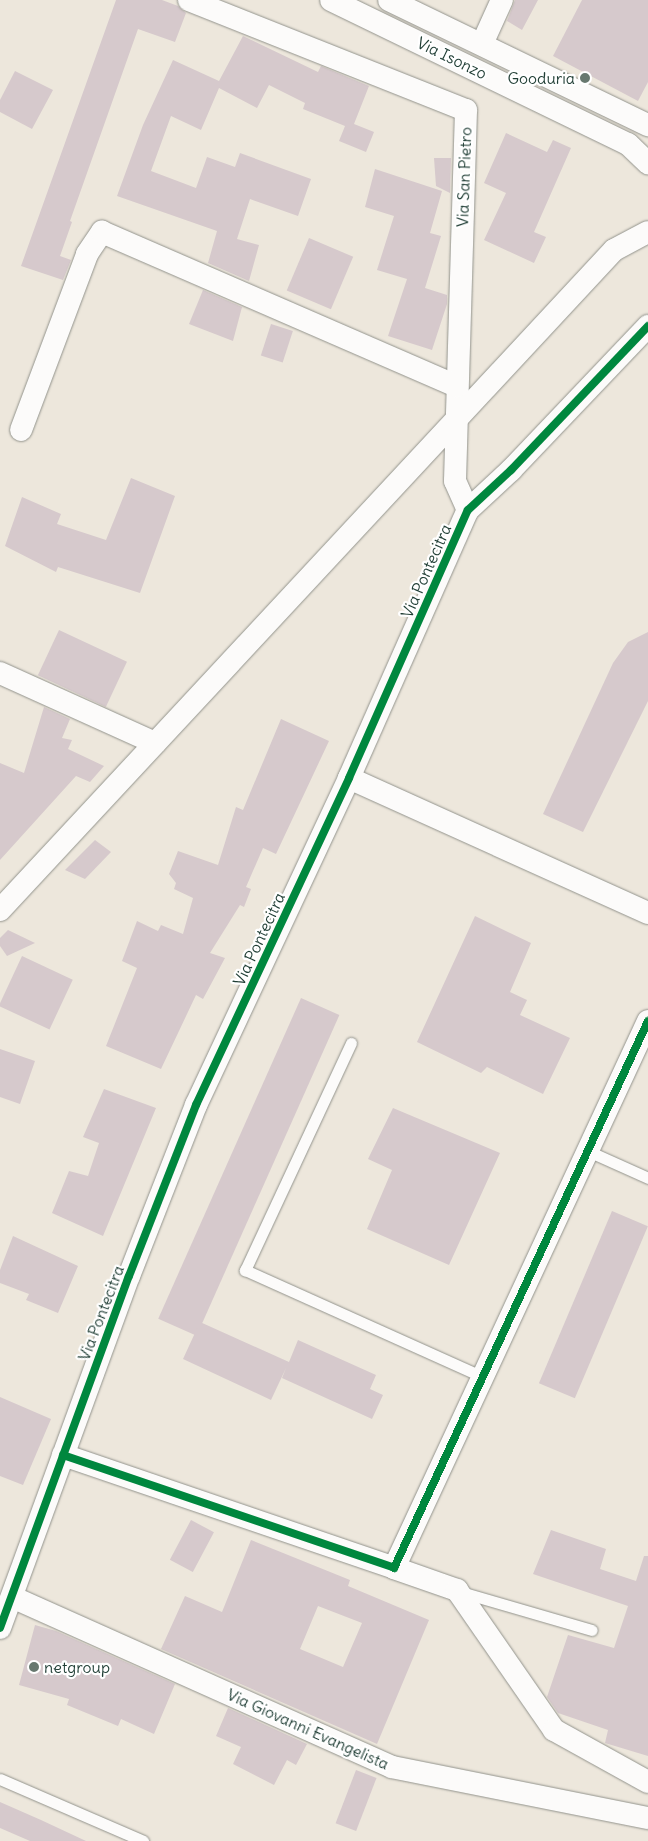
<!DOCTYPE html>
<html>
<head>
<meta charset="utf-8">
<style>
	body { margin:0 }
	#map { position:relative; width:648px; height:1841px; overflow:hidden; background:#ede7dc; font-family:Delius,sans-serif }
	div>[style] { position:absolute }
	.building>* { inset:0; background:#d6c9cc; transform-origin:0 0 }
	.roads { filter:drop-shadow(0 0 1px #92938c) drop-shadow(0 0 1px #92938c) }
	.service>* { height:11px; margin:-5.5px; padding:0 5.5px; transform-origin:5.5px; border-radius:5.5px; background:#fcfbfa }
	.minor>* { height:22px; margin:-11px; padding:0 11px; transform-origin:11px; border-radius:11px; background:#fcfbfa }
	.cycleway>* { height:8px; margin:-4px; padding:0 4px; transform-origin:4px; border-radius:4px; background:#00873e }
	.dots>* { width:14px; height:14px; translate:-50% -50%; box-sizing:border-box; border:2px solid #fff; border-radius:50% }
	span { translate:-50% -50%; white-space:nowrap; text-align:center; line-height:1.15; -webkit-text-stroke:4.5px #fff; paint-order:stroke }
	.street-label { font-size:16px; color:#1f3d34 }
	.poi-label { font-size:16px; color:#1f3d34 }
	.right { translate:-100% -50%; text-align:right }
	.left { translate:0 -50%; text-align:left }
</style>
</head>
<body>
<div id="map">
	<div class="building">
		<i style="clip-path:polygon(116px 0,162px 0,178px 6px,186px 13px,175px 42px,138px 29px,70px 221px,72px 222px,60px 256px,71px 260px,63px 280px,21px 266px)"></i>
		<i style="clip-path:polygon(515px 0,538px 0,522px 30px,507px 21px)"></i>
		<i style="clip-path:polygon(582px 0,648px 0,648px 82px,638px 101px,553px 56px)"></i>
		<i style="clip-path:polygon(243px 36px,318px 72px,321px 66px,369px 86px,354px 124px,374px 132px,366px 152px,339px 141px,345px 126px,303px 109px,305px 103px,269px 85px,257px 108px,219px 88px,201px 130px,171px 116px,151px 171px,196px 188px,207px 157px,235px 167px,240px 153px,311px 179px,298px 216px,250px 199px,237px 239px,259px 245px,249px 281px,208px 263px,217px 231px,117px 196px,143px 125px,173px 60px,219px 81px)"></i>
		<i style="clip-path:polygon(15px 71px,53px 90px,32px 129px,0 112px,0 100px)"></i>
		<i style="clip-path:polygon(506px 133px,547px 152px,553px 140px,571px 148px,534px 232px,546px 237px,534px 263px,484px 240px,506px 193px,484px 183px)"></i>
		<i style="clip-path:polygon(434px 158px,451px 158px,450px 193px,436px 186px)"></i>
		<i style="clip-path:polygon(375px 169px,442px 191px,430px 233px,441px 236px,425px 288px,447px 295px,447px 304px,432px 350px,388px 336px,407px 279px,377px 270px,394px 216px,365px 207px)"></i>
		<i style="left:309px;top:238px;width:48px;height:57px;rotate:23deg"></i>
		<i style="clip-path:polygon(203px 290px,242px 307px,233px 341px,189px 324px)"></i>
		<i style="left:271px;top:324px;width:23px;height:33px;rotate:18deg"></i>
		<i style="clip-path:polygon(131px 478px,175px 496px,140px 593px,58px 567px,56px 572px,5px 546px,22px 497px,61px 514px,57px 524px,106px 540px)"></i>
		<i style="left:59px;top:630px;width:75px;height:50px;rotate:25deg"></i>
		<i style="clip-path:polygon(648px 632px,648px 701px,583px 832px,543px 814px,613px 663px,628px 642px)"></i>
		<i style="clip-path:polygon(44px 707px,70px 719px,62px 738px,72px 740px,68px 749px,104px 766px,90px 782px,76px 776px,0 860px,0 763px,24px 773px)"></i>
		<i style="clip-path:polygon(281px 719px,329px 741px,276px 854px,263px 848px,246px 887px,251px 889px,244px 907px,240px 905px,210px 953px,225px 958px,203px 999px,196px 995px,161px 1069px,106px 1046px,137px 968px,122px 961px,137px 921px,158px 931px,161px 925px,183px 934px,193px 898px,174px 889px,176px 883px,169px 874px,178px 851px,218px 865px,236px 807px,243px 810px)"></i>
		<i style="clip-path:polygon(95px 840px,111px 852px,85px 879px,65px 870px)"></i>
		<i style="clip-path:polygon(475px 916px,531px 943px,510px 992px,527px 1000px,520px 1015px,570px 1038px,543px 1094px,487px 1067px,481px 1073px,417px 1042px)"></i>
		<i style="clip-path:polygon(8px 930px,35px 943px,7px 956px,0 946px,0 938px)"></i>
		<i style="left:22px;top:956px;width:56px;height:55px;rotate:25deg"></i>
		<i style="left:301px;top:998px;width:42px;height:351px;rotate:24deg"></i>
		<i style="clip-path:polygon(0 1049px,35px 1061px,20px 1104px,0 1097px)"></i>
		<i style="clip-path:polygon(104px 1089px,156px 1108px,103px 1236px,52px 1213px,69px 1171px,88px 1176px,99px 1143px,83px 1137px)"></i>
		<i style="clip-path:polygon(393px 1108px,500px 1153px,449px 1265px,367px 1229px,392px 1170px,368px 1159px)"></i>
		<i style="left:612px;top:1211px;width:39px;height:187px;rotate:23deg"></i>
		<i style="clip-path:polygon(13px 1236px,78px 1266px,58px 1313px,26px 1300px,29px 1294px,0 1283px,0 1270px)"></i>
		<i style="clip-path:polygon(200px 1322px,289px 1362px,298px 1340px,376px 1375px,370px 1389px,383px 1395px,372px 1419px,282px 1378px,286px 1368px,271px 1400px,183px 1359px)"></i>
		<i style="clip-path:polygon(0 1397px,51px 1419px,23px 1485px,0 1476px)"></i>
		<i style="left:191px;top:1520px;width:26px;height:45px;rotate:28deg"></i>
		<i style="clip-path:polygon(551px 1530px,606px 1549px,600px 1569px,636px 1581px,644px 1556px,648px 1556px,648px 1756px,605px 1743px,608px 1730px,558px 1713px,547px 1697px,568px 1635px,614px 1648px,628px 1606px,533px 1574px)"></i>
		<i style="clip-path:polygon(evenodd,251px 1540px,350px 1580px,348px 1586px,429px 1620px,377px 1744px,161px 1649px,185px 1596px,222px 1612px,251px 1540px,318px 1606px,362px 1623px,343px 1667px,300px 1649px,318px 1606px)"></i>
		<i style="clip-path:polygon(35px 1625px,56px 1631px,175px 1684px,154px 1734px,121px 1719px,118px 1726px,67px 1705px,69px 1699px,19px 1685px)"></i>
		<i style="clip-path:polygon(228px 1708px,307px 1744px,296px 1765px,287px 1760px,274px 1785px,233px 1764px,241px 1747px,216px 1736px)"></i>
		<i style="left:356px;top:1770px;width:22px;height:57px;rotate:21deg"></i>
		<i style="clip-path:polygon(0 1802px,41px 1820px,86px 1841px,30px 1841px,0 1828px)"></i>
	</div>
	<div class="roads">
		<div class="service">
			<i style="left:351px;top:1043px;width:251px;rotate:115deg"></i>
			<i style="left:245px;top:1270px;width:261px;rotate:24.2deg"></i>
			<i style="left:588px;top:1151px;width:66px;rotate:24.2deg"></i>
			<i style="left:461px;top:1592px;width:136px;rotate:16.2deg"></i>
			<i style="left:0;top:1779px;width:156px;rotate:23.4deg"></i>
		</div>
		<div class="minor">
			<i style="left:189px;top:0;width:298px;rotate:21.7deg"></i>
			<i style="left:466px;top:110px;width:371px;rotate:91.7deg"></i>
			<i style="left:455px;top:481px;width:32px;rotate:66deg"></i>
			<i style="left:331px;top:0;width:330px;rotate:25.9deg"></i>
			<i style="left:628px;top:144px;width:28px;rotate:44deg"></i>
			<i style="left:389px;top:0;width:288px;rotate:25.8deg"></i>
			<i style="left:482px;top:44px;width:48px;rotate:-65.6deg"></i>
			<i style="left:21px;top:430px;width:188px;rotate:-69.4deg"></i>
			<i style="left:87px;top:254px;width:27px;rotate:-56deg"></i>
			<i style="left:102px;top:232px;width:387px;rotate:23.5deg"></i>
			<i style="left:0;top:673px;width:170px;rotate:24.3deg"></i>
			<i style="left:349px;top:778px;width:328px;rotate:24.3deg"></i>
			<i style="left:0;top:910px;width:901px;rotate:-47.07deg"></i>
			<i style="left:614px;top:250px;width:38px;rotate:-28deg"></i>
			<i style="left:63px;top:1455px;width:350px;rotate:18.8deg"></i>
			<i style="left:394px;top:1568px;width:603px;rotate:-65.09deg"></i>
			<i style="left:394px;top:1568px;width:67px;rotate:19.2deg"></i>
			<i style="left:457px;top:1590px;width:170px;rotate:55.3deg"></i>
			<i style="left:554px;top:1730px;width:107px;rotate:29deg"></i>
			<i style="left:12px;top:1597px;width:416px;rotate:24.1deg"></i>
			<i style="left:392px;top:1767px;width:261px;rotate:11.3deg"></i>
			<i style="left:0;top:1628px;width:375px;rotate:-69.9deg"></i>
			<i style="left:129px;top:1276px;width:184px;rotate:-68.6deg"></i>
			<i style="left:196px;top:1105px;width:361px;rotate:-64.9deg"></i>
			<i style="left:349px;top:778px;width:293px;rotate:-66.1deg"></i>
			<i style="left:468px;top:510px;width:59px;rotate:-42.9deg"></i>
			<i style="left:511px;top:470px;width:199px;rotate:-46.4deg"></i>
		</div>
	</div>
	<div class="cycleway">
		<i style="left:63px;top:1455px;width:350px;rotate:18.8deg"></i>
		<i style="left:394px;top:1568px;width:603px;rotate:-65.09deg"></i>
		<i style="left:0;top:1628px;width:375px;rotate:-69.9deg"></i>
		<i style="left:129px;top:1276px;width:184px;rotate:-68.6deg"></i>
		<i style="left:196px;top:1105px;width:361px;rotate:-64.9deg"></i>
		<i style="left:349px;top:778px;width:293px;rotate:-66.1deg"></i>
		<i style="left:468px;top:510px;width:59px;rotate:-42.9deg"></i>
		<i style="left:511px;top:470px;width:199px;rotate:-46.4deg"></i>
	</div>
	<div class="dots">
		<i style="left:585px;top:78px;background:#67786f"></i>
		<i style="left:34px;top:1667px;background:#67786f"></i>
	</div>
	<div class="street-label">
		<span style="left:452px;top:58px;rotate:26deg">Via Isonzo</span>
		<span style="left:464px;top:177px;rotate:-88deg">Via San Pietro</span>
		<span style="left:426px;top:571px;rotate:-66deg">Via Pontecitra</span>
		<span style="left:259px;top:939px;rotate:-65deg">Via Pontecitra</span>
		<span style="left:101px;top:1313px;rotate:-69deg">Via Pontecitra</span>
		<span style="left:308px;top:1729px;rotate:24deg">Via Giovanni Evangelista</span>
	</div>
	<div class="poi-label">
		<span class="right" style="left:575px;top:78px">Gooduria</span>
		<span class="left" style="left:44px;top:1667px">netgroup</span>
	</div>
</div>
</body>
</html>
